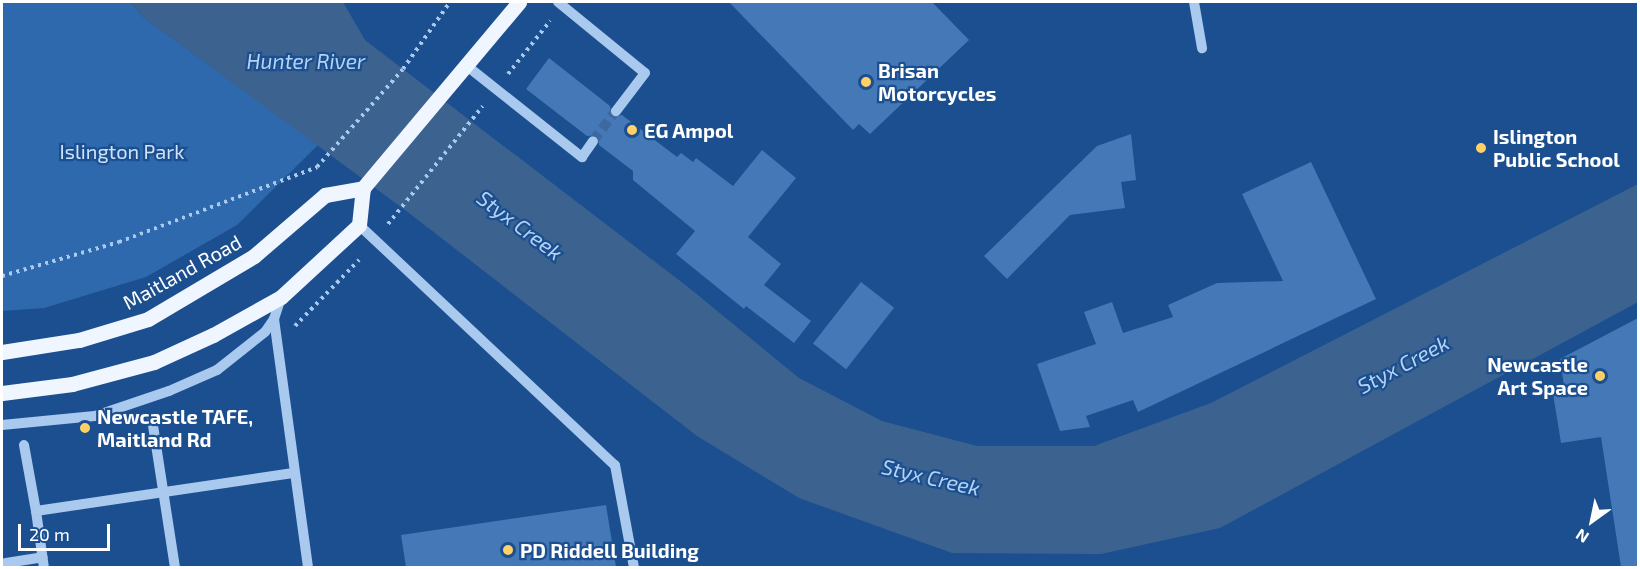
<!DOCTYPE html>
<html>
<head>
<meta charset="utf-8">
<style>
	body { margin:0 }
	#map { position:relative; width:1640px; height:569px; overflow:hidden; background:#1b4f8f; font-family:"Exo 2",sans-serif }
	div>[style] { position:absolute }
	.green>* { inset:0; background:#2e69ad }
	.water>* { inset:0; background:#3c6290 }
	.building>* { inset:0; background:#4478b7; transform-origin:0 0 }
	.minor-tunnel>* { height:10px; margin-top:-5px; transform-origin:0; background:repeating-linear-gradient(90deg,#3d69a0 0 10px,transparent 0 15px) }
	.path>* { height:4px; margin-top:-2px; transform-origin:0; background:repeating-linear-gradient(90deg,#a9c9ee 0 3px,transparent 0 7.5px) }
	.minor>* { height:10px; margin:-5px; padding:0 5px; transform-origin:5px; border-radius:5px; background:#a9c9ee }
	.major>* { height:15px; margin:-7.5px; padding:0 7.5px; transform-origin:7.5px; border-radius:7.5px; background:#f0f6ff }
	.dots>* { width:16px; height:16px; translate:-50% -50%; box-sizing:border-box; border:3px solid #1b4f8f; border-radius:50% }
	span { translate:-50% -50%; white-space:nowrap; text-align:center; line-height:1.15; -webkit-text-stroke:4.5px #1b4f8f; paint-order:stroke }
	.poi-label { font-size:20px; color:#fff; font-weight:700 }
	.left { translate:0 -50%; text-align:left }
	.right { translate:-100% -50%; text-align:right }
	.park-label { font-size:20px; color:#cfe3fa }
	.street-label { font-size:20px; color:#fff }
	.water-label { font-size:21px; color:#b5d3f5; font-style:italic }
	.frame { position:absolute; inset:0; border:3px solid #fff; pointer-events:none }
	.north { position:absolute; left:1562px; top:491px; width:60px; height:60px; -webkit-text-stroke:4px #1b4f8f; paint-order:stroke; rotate:213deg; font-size:16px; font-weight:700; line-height:24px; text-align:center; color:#fff }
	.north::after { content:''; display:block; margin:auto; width:21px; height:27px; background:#fff; clip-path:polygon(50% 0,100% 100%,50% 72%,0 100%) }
	.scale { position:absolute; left:18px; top:524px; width:92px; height:27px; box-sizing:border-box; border:3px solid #fff; border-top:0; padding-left:8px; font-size:18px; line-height:21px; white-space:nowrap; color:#fff; -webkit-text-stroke:4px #1b4f8f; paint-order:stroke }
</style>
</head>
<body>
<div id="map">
	<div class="green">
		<i style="clip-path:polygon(2px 2px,131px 2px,142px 16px,318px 145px,237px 225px,146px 277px,44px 308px,2px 311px)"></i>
	</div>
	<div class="water">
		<i style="clip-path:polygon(131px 2px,343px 2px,365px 40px,688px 287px,799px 378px,882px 421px,977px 446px,1094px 446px,1211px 403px,1638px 184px,1638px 302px,1220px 528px,1101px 554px,952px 553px,799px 498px,697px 436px,409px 213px,142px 16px)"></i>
	</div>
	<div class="building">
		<i style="clip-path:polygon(729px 2px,932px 2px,969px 40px,870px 134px,859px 124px,853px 130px)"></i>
		<i style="clip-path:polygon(549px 58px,610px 106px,612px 117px,622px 115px,677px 157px,681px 153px,693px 162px,696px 158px,733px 186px,762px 150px,796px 178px,748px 237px,781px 264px,764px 285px,811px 321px,794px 343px,746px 306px,744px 309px,676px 254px,695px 231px,633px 180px,633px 171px,599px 145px,598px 135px,587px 136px,526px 89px)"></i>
		<i style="clip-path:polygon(1131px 134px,1136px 180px,1121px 182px,1125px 208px,1070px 215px,1007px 279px,984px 256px,1097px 146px)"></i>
		<i style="clip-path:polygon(1311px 162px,1376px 299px,1138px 412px,1133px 400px,1086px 416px,1090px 427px,1060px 431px,1037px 364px,1096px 344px,1084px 312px,1112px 302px,1123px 333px,1173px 317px,1168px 305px,1217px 283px,1283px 281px,1242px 194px)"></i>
		<i style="left:861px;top:282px;width:42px;height:78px;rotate:38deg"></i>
		<i style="clip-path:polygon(1638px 318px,1638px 567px,1621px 567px,1601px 437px,1561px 443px,1553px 394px,1565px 392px,1560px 359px)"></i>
		<i style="clip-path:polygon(606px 505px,616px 567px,406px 567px,401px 535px)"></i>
	</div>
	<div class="minor-tunnel">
		<i style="left:593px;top:141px;width:38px;rotate:-53deg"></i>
	</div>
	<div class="path">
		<i style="left:508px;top:74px;width:68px;rotate:-51.6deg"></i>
		<i style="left:388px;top:224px;width:151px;rotate:-51.2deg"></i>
		<i style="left:2px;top:276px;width:122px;rotate:-16.2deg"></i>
		<i style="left:119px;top:242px;width:212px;rotate:-20.7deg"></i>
		<i style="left:317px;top:167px;width:130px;rotate:-48.7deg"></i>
		<i style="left:403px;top:69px;width:82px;rotate:-55deg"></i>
		<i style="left:295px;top:326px;width:92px;rotate:-45.9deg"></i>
	</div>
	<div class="minor">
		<i style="left:558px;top:2px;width:112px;rotate:39.2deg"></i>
		<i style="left:645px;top:73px;width:48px;rotate:127.3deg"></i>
		<i style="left:1194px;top:2px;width:47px;rotate:80.1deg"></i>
		<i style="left:467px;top:66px;width:147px;rotate:38.4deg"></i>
		<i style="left:582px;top:157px;width:19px;rotate:-55deg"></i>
		<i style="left:359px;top:225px;width:351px;rotate:43.2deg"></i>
		<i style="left:615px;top:465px;width:105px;rotate:79.5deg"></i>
		<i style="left:274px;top:319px;width:251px;rotate:82.2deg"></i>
		<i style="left:152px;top:419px;width:151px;rotate:81.2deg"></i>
		<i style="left:2px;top:425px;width:93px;rotate:-5.5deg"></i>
		<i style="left:95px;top:416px;width:78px;rotate:-18.7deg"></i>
		<i style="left:169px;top:391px;width:52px;rotate:-23.6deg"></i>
		<i style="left:217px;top:370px;width:61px;rotate:-38.4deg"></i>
		<i style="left:265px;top:332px;width:16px;rotate:-55deg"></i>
		<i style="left:274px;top:319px;width:23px;rotate:-72deg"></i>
		<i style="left:24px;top:445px;width:67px;rotate:79.7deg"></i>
		<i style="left:2px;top:568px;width:6px;rotate:-51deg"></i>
		<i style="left:6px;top:563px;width:37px;rotate:-9deg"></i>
		<i style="left:44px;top:568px;width:58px;rotate:-98deg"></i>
		<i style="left:36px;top:511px;width:260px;rotate:-8.4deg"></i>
	</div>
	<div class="major">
		<i style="left:2px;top:352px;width:78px;rotate:-8.9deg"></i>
		<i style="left:79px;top:340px;width:72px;rotate:-16.9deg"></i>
		<i style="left:148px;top:319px;width:123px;rotate:-30.7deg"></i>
		<i style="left:254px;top:256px;width:94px;rotate:-40.7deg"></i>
		<i style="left:325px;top:195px;width:39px;rotate:-10deg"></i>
		<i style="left:2px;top:393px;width:71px;rotate:-7.3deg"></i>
		<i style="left:72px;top:384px;width:85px;rotate:-15deg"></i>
		<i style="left:154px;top:362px;width:65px;rotate:-24.6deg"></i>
		<i style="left:213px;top:335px;width:78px;rotate:-29.2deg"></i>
		<i style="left:281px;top:297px;width:106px;rotate:-42.7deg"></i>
		<i style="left:359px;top:225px;width:37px;rotate:-84deg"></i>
		<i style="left:363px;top:188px;width:243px;rotate:-50deg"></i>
	</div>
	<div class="dots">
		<i style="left:866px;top:82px;background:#ffd166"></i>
		<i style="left:632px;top:130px;background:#ffd166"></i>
		<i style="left:1481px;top:148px;background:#ffd166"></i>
		<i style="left:1600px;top:376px;background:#ffd166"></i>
		<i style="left:85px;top:428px;background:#ffd166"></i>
		<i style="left:508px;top:550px;background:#ffd166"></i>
	</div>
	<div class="poi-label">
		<span class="left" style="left:878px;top:82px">Brisan<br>Motorcycles</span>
		<span class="left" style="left:644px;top:130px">EG Ampol</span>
		<span class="left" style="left:1493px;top:148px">Islington<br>Public School</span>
		<span class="right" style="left:1588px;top:376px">Newcastle<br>Art Space</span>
		<span class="left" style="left:97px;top:428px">Newcastle TAFE,<br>Maitland Rd</span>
		<span class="left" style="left:520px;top:550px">PD Riddell Building</span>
	</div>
	<div class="park-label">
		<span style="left:122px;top:151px">Islington Park</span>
	</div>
	<div class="street-label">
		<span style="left:182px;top:272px;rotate:-29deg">Maitland Road</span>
	</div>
	<div class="water-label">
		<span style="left:306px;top:61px">Hunter River</span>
		<span style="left:520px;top:225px;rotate:37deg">Styx Creek</span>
		<span style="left:1403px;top:364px;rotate:-28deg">Styx Creek</span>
		<span style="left:931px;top:477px;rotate:13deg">Styx Creek</span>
	</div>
	<div class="frame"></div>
	<div class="north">N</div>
	<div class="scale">20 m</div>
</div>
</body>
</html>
